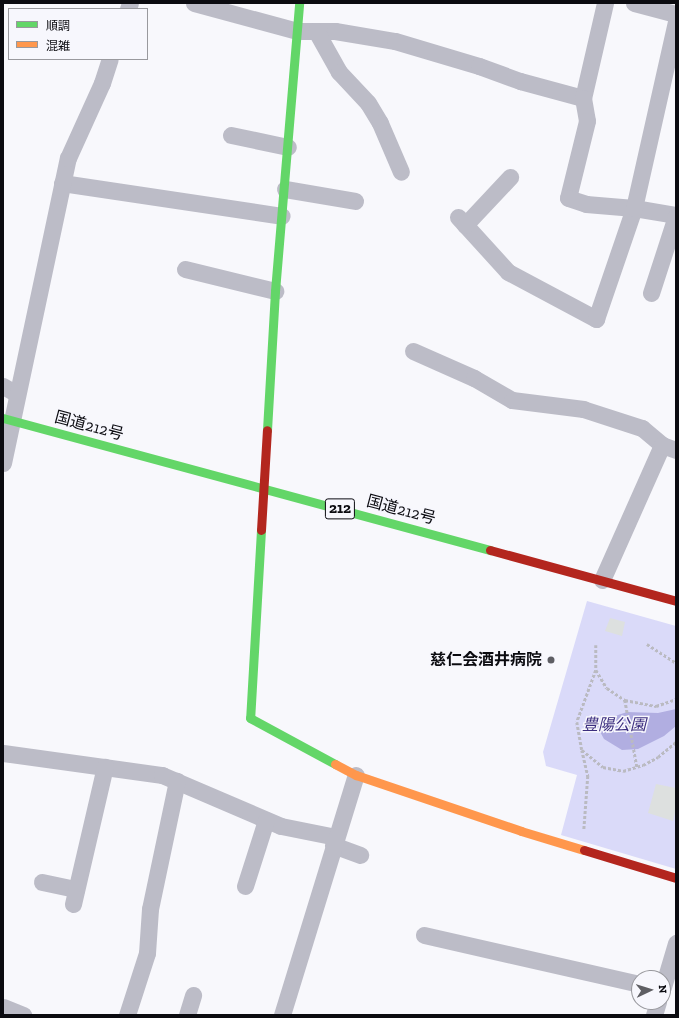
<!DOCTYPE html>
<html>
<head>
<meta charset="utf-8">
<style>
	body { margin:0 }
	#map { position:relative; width:679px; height:1018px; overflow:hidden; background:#f8f8fc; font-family:"Zilla Slab","Noto Sans JP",serif }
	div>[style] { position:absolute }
	.green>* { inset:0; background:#dadaf9 }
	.water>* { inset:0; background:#b1aee1 }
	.building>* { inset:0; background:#dde0df }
	.path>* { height:2.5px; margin-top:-1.25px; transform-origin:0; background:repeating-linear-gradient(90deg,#babac1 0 3px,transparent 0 5px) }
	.street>* { height:17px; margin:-8.5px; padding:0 8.5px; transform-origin:8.5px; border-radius:8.5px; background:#bcbcc7 }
	.fast>* { height:9px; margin:-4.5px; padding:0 4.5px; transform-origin:4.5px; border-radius:4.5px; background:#63d668 }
	.slow>* { height:9px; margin:-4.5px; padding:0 4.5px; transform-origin:4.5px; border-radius:4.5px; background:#ff974d }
	.jam>* { height:9px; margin:-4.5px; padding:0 4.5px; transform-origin:4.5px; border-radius:4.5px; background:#b3261e }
	.dots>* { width:11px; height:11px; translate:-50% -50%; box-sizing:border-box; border:2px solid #f7f7fd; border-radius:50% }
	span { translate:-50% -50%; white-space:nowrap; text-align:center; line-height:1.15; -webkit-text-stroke:3px #f7f7fd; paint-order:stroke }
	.shield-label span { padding:1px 3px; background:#f7f7fd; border:1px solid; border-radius:3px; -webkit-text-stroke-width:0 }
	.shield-label { font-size:15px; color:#0b0b10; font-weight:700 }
	.street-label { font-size:16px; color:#0b0b10 }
	.poi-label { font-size:16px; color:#0b0b10; font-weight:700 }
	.right { translate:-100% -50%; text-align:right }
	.park-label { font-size:16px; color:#3c2e7f; font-style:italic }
	.frame { position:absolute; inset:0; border:4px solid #0b0b10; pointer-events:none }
	.legend { position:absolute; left:8px; top:8px; width:140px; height:52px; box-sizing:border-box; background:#f7f7fd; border:1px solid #99999e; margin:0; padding:5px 7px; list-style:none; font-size:12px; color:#0b0b10 }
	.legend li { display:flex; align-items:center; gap:8px; height:20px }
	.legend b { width:20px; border:1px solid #99999e }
	.north { position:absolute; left:631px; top:970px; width:40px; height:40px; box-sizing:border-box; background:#f7f7fd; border:1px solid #99999e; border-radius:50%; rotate:86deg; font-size:11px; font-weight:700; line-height:16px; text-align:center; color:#0b0b10 }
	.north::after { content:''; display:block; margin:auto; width:14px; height:18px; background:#5e5e63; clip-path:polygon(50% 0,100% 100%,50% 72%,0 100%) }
</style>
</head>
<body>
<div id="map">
	<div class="green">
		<i style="clip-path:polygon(587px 601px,676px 626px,676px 869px,561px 835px,577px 775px,546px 766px,543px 752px)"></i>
	</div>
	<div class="water">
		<i style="clip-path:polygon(676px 709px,676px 726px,664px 736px,638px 749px,622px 750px,604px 739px,597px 726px,609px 718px,627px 712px,658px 713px)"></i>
	</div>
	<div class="building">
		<i style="clip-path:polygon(610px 618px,625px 622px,622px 636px,605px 631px)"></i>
		<i style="clip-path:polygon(656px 784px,676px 788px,676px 809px,673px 821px,648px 813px)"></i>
	</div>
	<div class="path">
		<i style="left:647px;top:644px;width:35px;rotate:33deg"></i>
		<i style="left:596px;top:645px;width:25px;rotate:90deg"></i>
		<i style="left:596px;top:670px;width:21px;rotate:59deg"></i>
		<i style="left:607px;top:688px;width:22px;rotate:34deg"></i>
		<i style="left:625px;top:700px;width:32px;rotate:11deg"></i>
		<i style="left:656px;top:706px;width:21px;rotate:-19deg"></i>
		<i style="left:596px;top:670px;width:55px;rotate:110.1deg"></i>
		<i style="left:577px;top:722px;width:28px;rotate:80deg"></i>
		<i style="left:582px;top:750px;width:27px;rotate:39deg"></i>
		<i style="left:603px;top:767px;width:20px;rotate:11deg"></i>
		<i style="left:623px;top:771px;width:21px;rotate:-17deg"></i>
		<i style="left:643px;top:765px;width:17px;rotate:-28deg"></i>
		<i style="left:658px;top:757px;width:23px;rotate:-40deg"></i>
		<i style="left:625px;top:700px;width:68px;rotate:79.8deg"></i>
		<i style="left:582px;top:750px;width:27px;rotate:77deg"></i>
		<i style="left:588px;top:776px;width:54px;rotate:94.2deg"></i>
	</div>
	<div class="street">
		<i style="left:194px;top:3px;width:107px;rotate:15.2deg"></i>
		<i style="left:297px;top:31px;width:38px"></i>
		<i style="left:335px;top:31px;width:61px;rotate:9.5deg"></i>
		<i style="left:395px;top:41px;width:88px;rotate:16.6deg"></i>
		<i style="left:479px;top:66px;width:44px;rotate:20.1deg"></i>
		<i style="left:520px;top:81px;width:65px;rotate:15.1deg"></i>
		<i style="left:605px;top:3px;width:98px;rotate:103deg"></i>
		<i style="left:583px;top:98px;width:23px;rotate:80deg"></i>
		<i style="left:587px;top:121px;width:79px;rotate:103.9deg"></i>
		<i style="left:568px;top:198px;width:19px;rotate:18deg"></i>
		<i style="left:586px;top:204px;width:48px;rotate:4.8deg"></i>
		<i style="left:634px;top:208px;width:43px;rotate:9.5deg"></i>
		<i style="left:634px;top:3px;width:43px;rotate:14.7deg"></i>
		<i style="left:128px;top:9px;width:6px;rotate:-72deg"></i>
		<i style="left:316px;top:31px;width:47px;rotate:60.7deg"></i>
		<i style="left:339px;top:72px;width:42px;rotate:46.9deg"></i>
		<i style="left:368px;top:103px;width:23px;rotate:59deg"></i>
		<i style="left:380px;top:123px;width:53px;rotate:66.8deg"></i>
		<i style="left:231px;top:135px;width:58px;rotate:11.9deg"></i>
		<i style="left:62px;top:183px;width:222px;rotate:8.5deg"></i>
		<i style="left:285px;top:189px;width:71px;rotate:9.7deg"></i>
		<i style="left:458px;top:217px;width:74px;rotate:47.7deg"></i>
		<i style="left:508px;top:272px;width:100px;rotate:28.1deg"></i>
		<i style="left:596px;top:319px;width:117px;rotate:-71.1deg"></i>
		<i style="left:634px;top:208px;width:192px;rotate:-77.3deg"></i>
		<i style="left:465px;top:225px;width:66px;rotate:-46.8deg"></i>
		<i style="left:185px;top:269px;width:93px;rotate:13.7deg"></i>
		<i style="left:651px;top:293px;width:81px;rotate:-72deg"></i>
		<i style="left:413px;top:351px;width:67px;rotate:23.9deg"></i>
		<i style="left:474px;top:378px;width:44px;rotate:30.1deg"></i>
		<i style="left:512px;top:400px;width:72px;rotate:7.2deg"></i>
		<i style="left:583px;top:409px;width:62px;rotate:17.9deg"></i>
		<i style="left:642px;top:428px;width:26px;rotate:40deg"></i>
		<i style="left:3px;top:386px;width:16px;rotate:30deg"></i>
		<i style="left:3px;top:463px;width:312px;rotate:-78deg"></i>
		<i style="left:68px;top:158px;width:82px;rotate:-65.6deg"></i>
		<i style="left:102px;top:83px;width:25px;rotate:-72deg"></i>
		<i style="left:602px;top:580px;width:148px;rotate:-66deg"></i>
		<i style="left:662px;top:445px;width:15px;rotate:20deg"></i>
		<i style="left:3px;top:753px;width:161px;rotate:7.9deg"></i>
		<i style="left:162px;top:775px;width:129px;rotate:23.2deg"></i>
		<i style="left:281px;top:826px;width:56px;rotate:11.3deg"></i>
		<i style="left:333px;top:845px;width:29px;rotate:20deg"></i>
		<i style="left:42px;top:882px;width:35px;rotate:12deg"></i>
		<i style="left:245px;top:886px;width:69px;rotate:-72.3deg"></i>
		<i style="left:73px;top:904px;width:141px;rotate:-76.9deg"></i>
		<i style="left:424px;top:935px;width:221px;rotate:12.8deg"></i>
		<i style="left:663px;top:987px;width:46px;rotate:-73.5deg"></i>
		<i style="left:3px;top:1007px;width:22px;rotate:22deg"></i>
		<i style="left:127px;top:1015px;width:65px;rotate:-72.1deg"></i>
		<i style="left:147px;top:953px;width:44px;rotate:-86.1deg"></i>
		<i style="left:150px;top:909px;width:131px;rotate:-78.1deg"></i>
		<i style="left:187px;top:1015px;width:21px;rotate:-73deg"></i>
		<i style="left:282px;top:1015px;width:251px;rotate:-72.9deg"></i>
		<i style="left:654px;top:1015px;width:14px;rotate:-73deg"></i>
	</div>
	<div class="fast">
		<i style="left:3px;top:418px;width:505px;rotate:15.17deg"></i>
		<i style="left:267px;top:430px;width:139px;rotate:-86.7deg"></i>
		<i style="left:275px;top:291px;width:289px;rotate:-85.2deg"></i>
		<i style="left:261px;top:530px;width:188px;rotate:93.3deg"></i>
		<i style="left:250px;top:718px;width:97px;rotate:28.4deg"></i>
	</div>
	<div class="slow">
		<i style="left:335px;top:764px;width:24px;rotate:28deg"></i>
		<i style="left:356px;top:775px;width:174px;rotate:18.7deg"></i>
		<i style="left:521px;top:831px;width:66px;rotate:16.8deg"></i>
	</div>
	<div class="jam">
		<i style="left:261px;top:530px;width:100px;rotate:-86.6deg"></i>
		<i style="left:490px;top:550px;width:193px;rotate:15.3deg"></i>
		<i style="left:584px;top:850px;width:96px;rotate:16.9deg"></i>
	</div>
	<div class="dots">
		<i style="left:551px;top:660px;background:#5e5e63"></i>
	</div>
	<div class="shield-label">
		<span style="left:340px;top:509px">212</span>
	</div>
	<div class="street-label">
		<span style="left:89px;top:426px;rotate:15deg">国道212号</span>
		<span style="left:401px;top:510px;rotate:15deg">国道212号</span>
	</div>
	<div class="poi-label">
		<span class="right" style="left:542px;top:660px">慈仁会酒井病院</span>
	</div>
	<div class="park-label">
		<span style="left:614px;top:725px">豊陽公園</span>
	</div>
	<div class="frame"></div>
	<ul class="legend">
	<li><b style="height:5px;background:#63d668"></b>順調</li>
	<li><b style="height:5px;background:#ff974d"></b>混雑</li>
	</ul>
	<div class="north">N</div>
</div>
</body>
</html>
